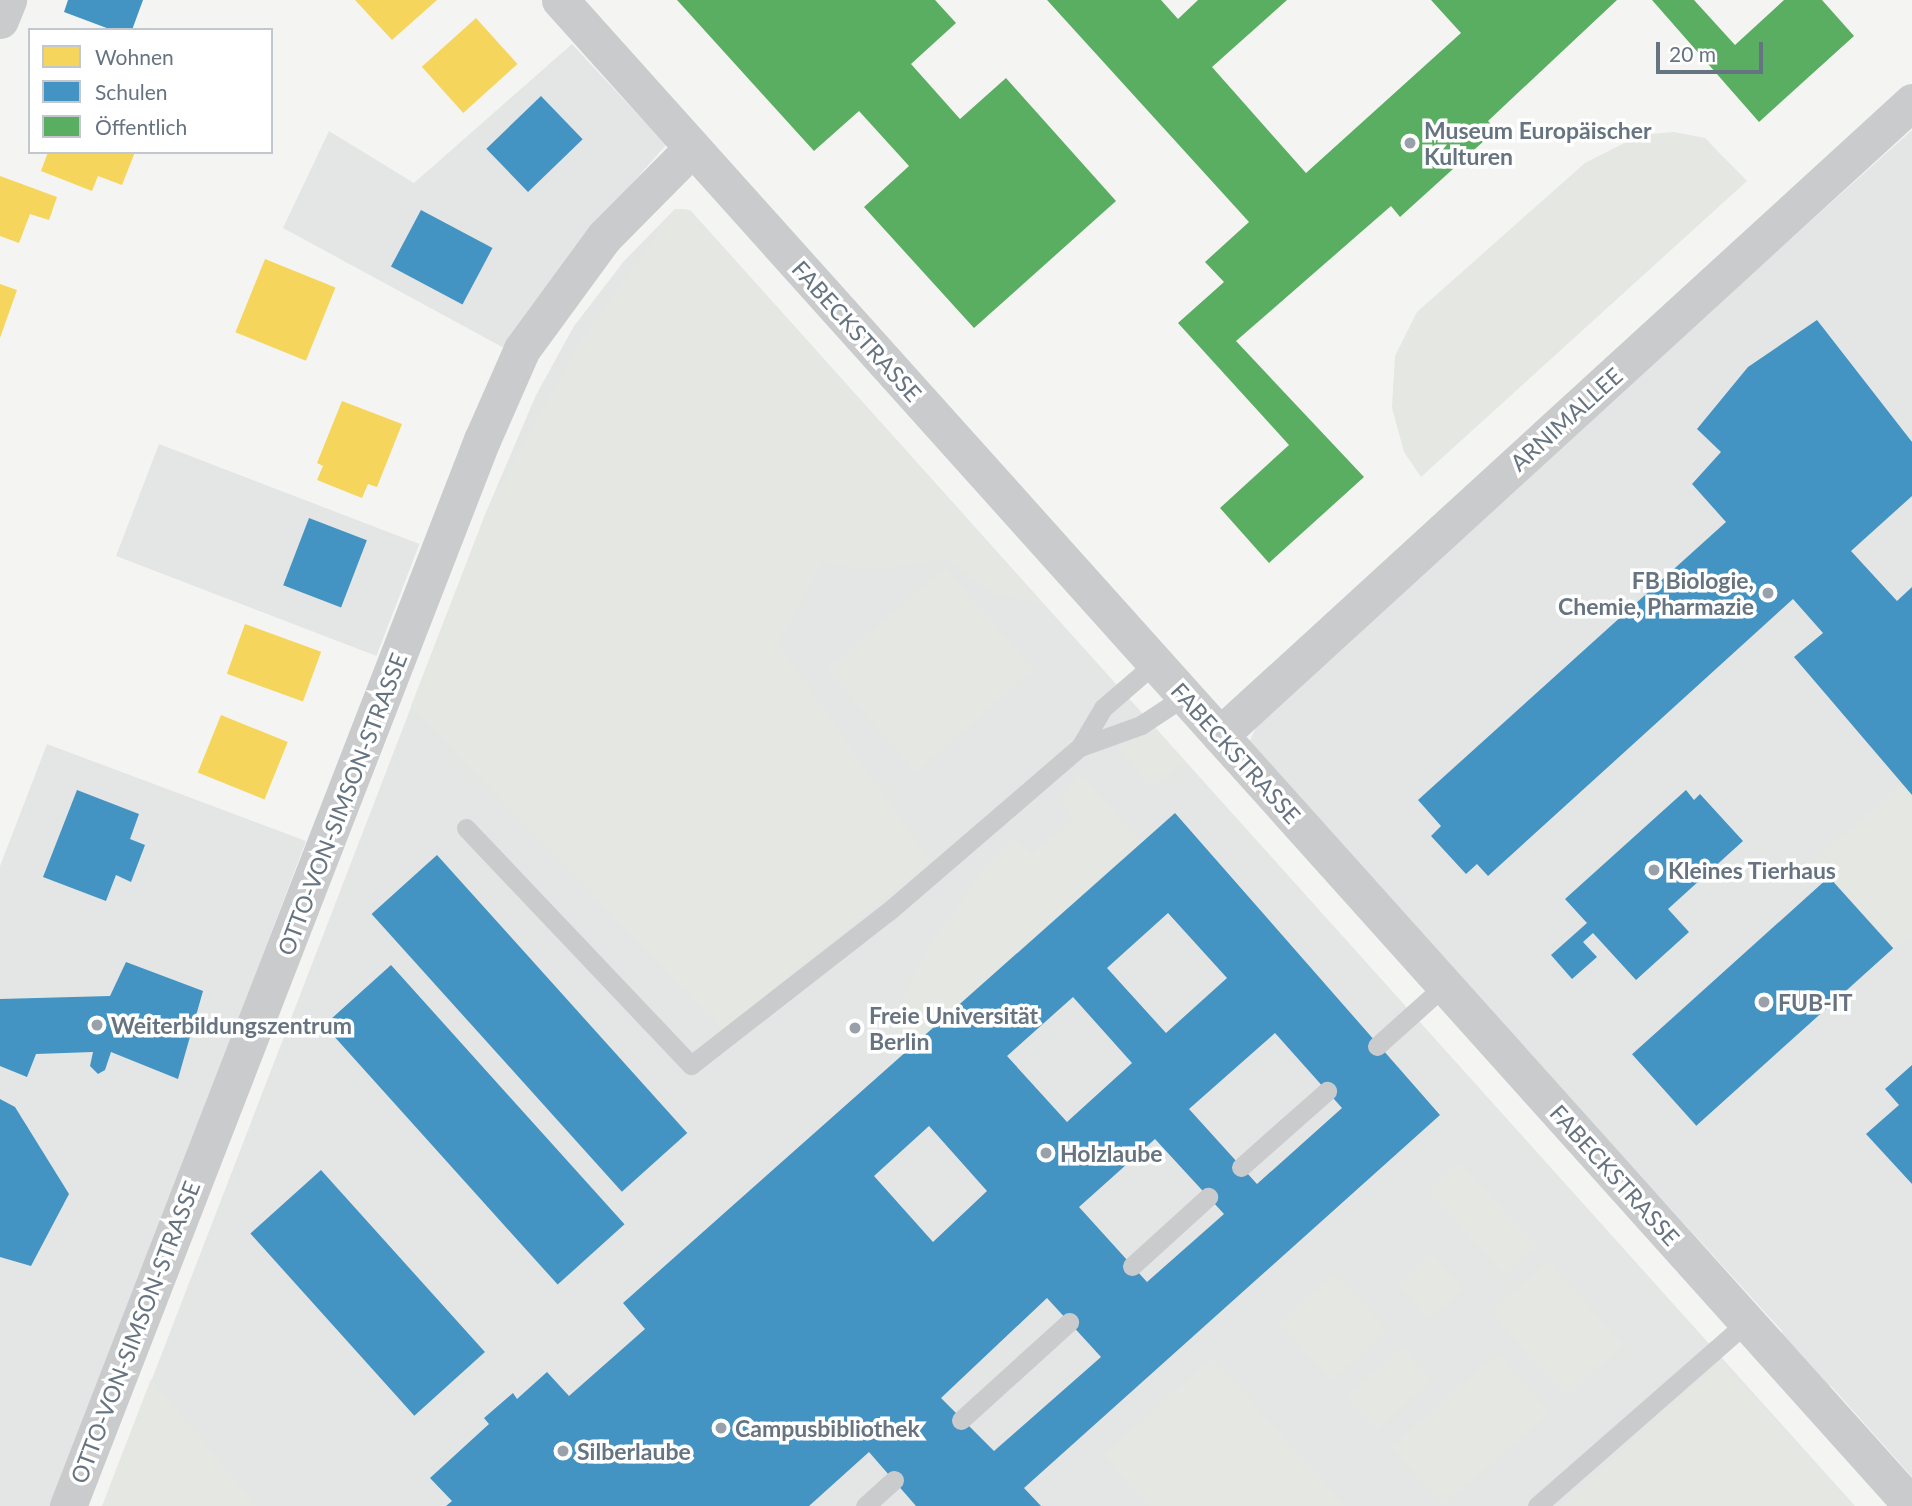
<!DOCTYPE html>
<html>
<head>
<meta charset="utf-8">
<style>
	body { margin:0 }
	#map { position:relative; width:1912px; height:1506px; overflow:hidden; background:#f4f5f3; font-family:Lato,sans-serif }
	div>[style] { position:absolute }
	.built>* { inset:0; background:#e4e6e6; transform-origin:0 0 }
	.green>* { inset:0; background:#e4e7e2; transform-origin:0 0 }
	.homes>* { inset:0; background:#f6d55c; transform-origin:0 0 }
	.schools>* { inset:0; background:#4393c3; transform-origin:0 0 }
	.public>* { inset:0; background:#5aae61 }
	.service>* { height:19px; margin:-9.5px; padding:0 9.5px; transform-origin:9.5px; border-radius:9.5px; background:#cacbcd }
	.minor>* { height:37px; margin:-18.5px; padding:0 18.5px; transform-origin:18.5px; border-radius:18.5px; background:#cacbcd }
	.dots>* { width:19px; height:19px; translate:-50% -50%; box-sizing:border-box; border:4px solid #fff; border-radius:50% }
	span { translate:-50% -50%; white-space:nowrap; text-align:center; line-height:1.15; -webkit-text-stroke:7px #fff; paint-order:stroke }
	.poi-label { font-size:23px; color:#667381; font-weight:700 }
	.left { translate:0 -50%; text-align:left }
	.right { translate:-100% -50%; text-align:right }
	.street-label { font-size:23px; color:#667381 }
	.legend { position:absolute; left:28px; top:28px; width:245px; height:126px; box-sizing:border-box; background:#fff; border:2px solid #c2c7cd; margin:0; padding:9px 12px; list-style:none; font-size:21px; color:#667381 }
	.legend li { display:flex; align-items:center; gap:14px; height:35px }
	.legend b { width:35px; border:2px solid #c2c7cd }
	.scale { position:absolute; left:1656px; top:42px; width:107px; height:32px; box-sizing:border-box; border:4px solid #667381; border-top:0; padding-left:9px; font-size:21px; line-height:24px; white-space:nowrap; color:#667381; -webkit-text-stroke:5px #fff; paint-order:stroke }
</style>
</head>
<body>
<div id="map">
	<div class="built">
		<i style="clip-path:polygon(572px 44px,666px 145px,584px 238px,504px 348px,283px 228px,329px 131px,414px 183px)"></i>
		<i style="clip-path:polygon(1912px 130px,1912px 1477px,1831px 1386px,1816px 1386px,1781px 1348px,1782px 1331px,1251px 749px,1250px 740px,1262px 715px)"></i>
		<i style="clip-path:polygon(675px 209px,690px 210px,1855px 1506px,103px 1506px,487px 510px,536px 395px,574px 326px,624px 261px)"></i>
		<i style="left:159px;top:444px;width:279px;height:120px;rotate:21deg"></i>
		<i style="clip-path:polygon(47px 744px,306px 841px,54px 1506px,0 1506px,0 866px)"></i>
	</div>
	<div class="green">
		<i style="clip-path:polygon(1674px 132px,1705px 138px,1747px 181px,1421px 477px,1404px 452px,1392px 408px,1395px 356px,1417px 312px,1585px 163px,1640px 135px)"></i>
		<i style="clip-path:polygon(675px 209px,690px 210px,1044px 605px,994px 594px,947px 559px,871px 570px,822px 563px,778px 643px,930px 861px,723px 1030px,411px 706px,487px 510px,576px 349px)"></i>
		<i style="left:945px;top:567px;width:136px;height:157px;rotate:49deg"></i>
		<i style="clip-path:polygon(1156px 729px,1185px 762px,1151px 788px,1117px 747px)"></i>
		<i style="clip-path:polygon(1080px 773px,1141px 842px,896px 1061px,897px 1020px,909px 982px,930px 945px,987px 865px,1014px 838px,1032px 854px,1074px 819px,1059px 800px)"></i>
		<i style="clip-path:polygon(1903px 784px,1912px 795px,1912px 936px,1894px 948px,1812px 861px)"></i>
		<i style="left:1459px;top:1162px;width:114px;height:43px;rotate:47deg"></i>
		<i style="left:1432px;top:1253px;width:48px;height:47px;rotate:48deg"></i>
		<i style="left:1548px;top:1261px;width:113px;height:77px;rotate:48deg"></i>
		<i style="left:1335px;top:1272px;width:79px;height:76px;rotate:48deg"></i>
		<i style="left:1402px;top:1346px;width:46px;height:76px;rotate:48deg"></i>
		<i style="left:1498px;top:1353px;width:79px;height:142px;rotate:49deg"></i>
		<i style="clip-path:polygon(1212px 1358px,1346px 1506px,1149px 1506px,1103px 1455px)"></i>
		<i style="clip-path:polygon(1720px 1361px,1855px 1506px,1560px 1506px)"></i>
		<i style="clip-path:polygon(151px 1379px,217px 1458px,256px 1506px,102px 1506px)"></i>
	</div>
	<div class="homes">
		<i style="clip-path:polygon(355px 0,437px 0,392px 40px)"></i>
		<i style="left:476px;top:18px;width:62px;height:73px;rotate:48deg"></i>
		<i style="clip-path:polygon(48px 152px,135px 152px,122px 185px,98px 176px,92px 191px,41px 171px)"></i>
		<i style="clip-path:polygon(0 176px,57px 197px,49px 220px,30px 214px,19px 243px,0 236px)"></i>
		<i style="left:265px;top:259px;width:76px;height:79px;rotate:22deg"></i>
		<i style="clip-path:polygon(0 284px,17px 290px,0 338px)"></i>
		<i style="clip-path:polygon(342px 401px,402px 424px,377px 487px,368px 484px,362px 498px,317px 480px,323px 466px,317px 463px)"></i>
		<i style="left:245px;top:624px;width:81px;height:53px;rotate:20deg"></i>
		<i style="left:221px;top:715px;width:72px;height:62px;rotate:22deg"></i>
	</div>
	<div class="schools">
		<i style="clip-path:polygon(68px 0,143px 0,132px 30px,112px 30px,64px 12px)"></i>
		<i style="left:541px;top:96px;width:60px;height:76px;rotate:46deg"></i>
		<i style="left:421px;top:210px;width:81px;height:64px;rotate:28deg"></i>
		<i style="clip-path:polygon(1817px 320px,1912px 442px,1912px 496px,1851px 551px,1897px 601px,1912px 587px,1912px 795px,1794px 657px,1823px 633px,1793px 599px,1488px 876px,1477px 864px,1466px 874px,1431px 836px,1441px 826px,1418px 800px,1726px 522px,1692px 484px,1721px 452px,1697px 429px,1748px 367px)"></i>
		<i style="left:309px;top:518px;width:62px;height:72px;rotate:21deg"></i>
		<i style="clip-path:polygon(77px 790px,139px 814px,130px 839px,145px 845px,131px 882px,116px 875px,106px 901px,43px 877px)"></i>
		<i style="clip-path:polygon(1686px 790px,1694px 800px,1700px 794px,1743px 841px,1668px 909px,1689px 932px,1636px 980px,1593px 933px,1583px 942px,1597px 957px,1572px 979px,1551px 955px,1587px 923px,1565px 899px)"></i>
		<i style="clip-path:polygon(evenodd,1175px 813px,1440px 1115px,1024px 1488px,1041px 1506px,916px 1506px,869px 1452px,809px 1506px,446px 1506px,452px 1501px,430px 1478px,489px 1424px,484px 1418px,513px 1393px,517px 1399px,547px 1372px,569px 1396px,645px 1329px,623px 1303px,1175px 813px,1168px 913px,1227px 978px,1166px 1033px,1107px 968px,1168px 913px,1175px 813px,1073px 997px,1132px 1063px,1067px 1122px,1007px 1056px,1073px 997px,1175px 813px,1275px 1033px,1342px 1108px,1257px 1184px,1189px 1109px,1275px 1033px,1175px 813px,929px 1126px,987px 1191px,933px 1242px,874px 1176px,929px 1126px,1175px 813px,1155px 1139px,1224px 1214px,1147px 1282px,1079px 1207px,1155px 1139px,1175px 813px,1047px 1298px,1101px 1357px,994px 1451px,941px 1398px,1047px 1298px)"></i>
		<i style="left:437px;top:855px;width:374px;height:88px;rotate:48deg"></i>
		<i style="left:1829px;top:877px;width:96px;height:265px;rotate:48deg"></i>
		<i style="clip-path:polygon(126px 962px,203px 991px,178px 1079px,111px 1052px,105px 1070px,98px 1074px,90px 1066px,93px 1052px,36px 1054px,27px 1077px,0 1066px,0 999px,110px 996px)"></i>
		<i style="left:391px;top:965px;width:349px;height:90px;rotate:48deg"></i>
		<i style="clip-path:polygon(1912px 1065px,1912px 1184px,1866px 1134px,1899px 1105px,1885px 1089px)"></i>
		<i style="clip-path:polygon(0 1099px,15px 1107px,69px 1194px,31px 1266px,0 1257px)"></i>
		<i style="left:321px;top:1170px;width:245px;height:95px;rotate:48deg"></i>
	</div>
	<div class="public">
		<i style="clip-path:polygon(677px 0,935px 0,956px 23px,911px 64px,960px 119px,1006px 78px,1116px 201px,974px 328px,864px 207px,909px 166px,859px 111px,814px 151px)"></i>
		<i style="clip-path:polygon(1047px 0,1161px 0,1178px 19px,1198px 0,1287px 0,1212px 67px,1306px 173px,1461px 33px,1431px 0,1617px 0,1488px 121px,1496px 130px,1400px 217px,1391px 206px,1236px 341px,1364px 477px,1269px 563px,1220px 508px,1289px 445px,1178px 323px,1224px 282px,1205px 262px,1249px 222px)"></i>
		<i style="clip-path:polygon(1652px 0,1694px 0,1735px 45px,1784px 0,1822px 0,1854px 36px,1759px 122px)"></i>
	</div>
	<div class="service">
		<i style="left:1080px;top:747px;width:65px;rotate:-19.8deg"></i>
		<i style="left:1141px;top:725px;width:53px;rotate:-33.4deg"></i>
		<i style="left:466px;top:828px;width:327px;rotate:46.5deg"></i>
		<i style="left:691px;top:1065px;width:251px;rotate:-37.9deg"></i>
		<i style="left:889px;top:911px;width:252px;rotate:-40.7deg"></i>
		<i style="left:1080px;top:747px;width:45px;rotate:-59.5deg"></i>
		<i style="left:1103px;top:708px;width:69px;rotate:-40.9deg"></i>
		<i style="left:1377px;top:1046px;width:91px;rotate:-41.9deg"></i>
		<i style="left:1241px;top:1167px;width:115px;rotate:-41.5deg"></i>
		<i style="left:1132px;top:1266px;width:103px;rotate:-42.2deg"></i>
		<i style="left:961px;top:1420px;width:146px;rotate:-42.2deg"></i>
		<i style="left:865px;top:1506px;width:39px;rotate:-42deg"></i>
		<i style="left:1537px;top:1506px;width:279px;rotate:-41.2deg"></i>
	</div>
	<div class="minor">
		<i style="left:560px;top:0;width:2024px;rotate:48.08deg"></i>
		<i style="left:0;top:20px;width:22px;rotate:-68deg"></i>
		<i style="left:1220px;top:735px;width:938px;rotate:-42.45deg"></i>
		<i style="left:68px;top:1506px;width:1144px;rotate:-68.78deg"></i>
		<i style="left:482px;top:440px;width:99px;rotate:-66.3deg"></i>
		<i style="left:522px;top:349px;width:139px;rotate:-53.8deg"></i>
		<i style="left:604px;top:237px;width:125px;rotate:-45.3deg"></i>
	</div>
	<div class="dots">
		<i style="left:1410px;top:143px;background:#98a0a9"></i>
		<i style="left:1768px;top:593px;background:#98a0a9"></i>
		<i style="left:1654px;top:870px;background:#98a0a9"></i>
		<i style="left:1764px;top:1002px;background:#98a0a9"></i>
		<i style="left:97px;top:1025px;background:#98a0a9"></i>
		<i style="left:855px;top:1028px;background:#98a0a9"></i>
		<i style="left:1046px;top:1153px;background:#98a0a9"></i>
		<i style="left:721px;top:1428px;background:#98a0a9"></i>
		<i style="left:563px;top:1451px;background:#98a0a9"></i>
	</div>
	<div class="poi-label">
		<span class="left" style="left:1424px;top:143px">Museum Europäischer<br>Kulturen</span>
		<span class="right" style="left:1754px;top:593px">FB Biologie,<br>Chemie, Pharmazie</span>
		<span class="left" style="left:1668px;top:870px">Kleines Tierhaus</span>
		<span class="left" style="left:1778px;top:1002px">FUB-IT</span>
		<span class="left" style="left:869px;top:1028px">Freie Universität<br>Berlin</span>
		<span class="left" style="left:111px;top:1025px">Weiterbildungszentrum</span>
		<span class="left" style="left:1060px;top:1153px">Holzlaube</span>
		<span class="left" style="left:735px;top:1428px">Campusbibliothek</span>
		<span class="left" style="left:577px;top:1451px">Silberlaube</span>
	</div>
	<div class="street-label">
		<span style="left:857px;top:331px;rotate:48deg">FABECKSTRASSE</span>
		<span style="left:1566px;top:419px;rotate:-42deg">ARNIMALLEE</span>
		<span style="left:1236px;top:753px;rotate:48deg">FABECKSTRASSE</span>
		<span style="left:342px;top:804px;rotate:-69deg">OTTO-VON-SIMSON-STRASSE</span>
		<span style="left:1615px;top:1175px;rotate:48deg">FABECKSTRASSE</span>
		<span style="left:135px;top:1332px;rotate:-69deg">OTTO-VON-SIMSON-STRASSE</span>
	</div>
	<ul class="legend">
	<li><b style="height:19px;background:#f6d55c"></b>Wohnen</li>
	<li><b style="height:19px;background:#4393c3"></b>Schulen</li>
	<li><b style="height:19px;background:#5aae61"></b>Öffentlich</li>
	</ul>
	<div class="scale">20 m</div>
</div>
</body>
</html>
